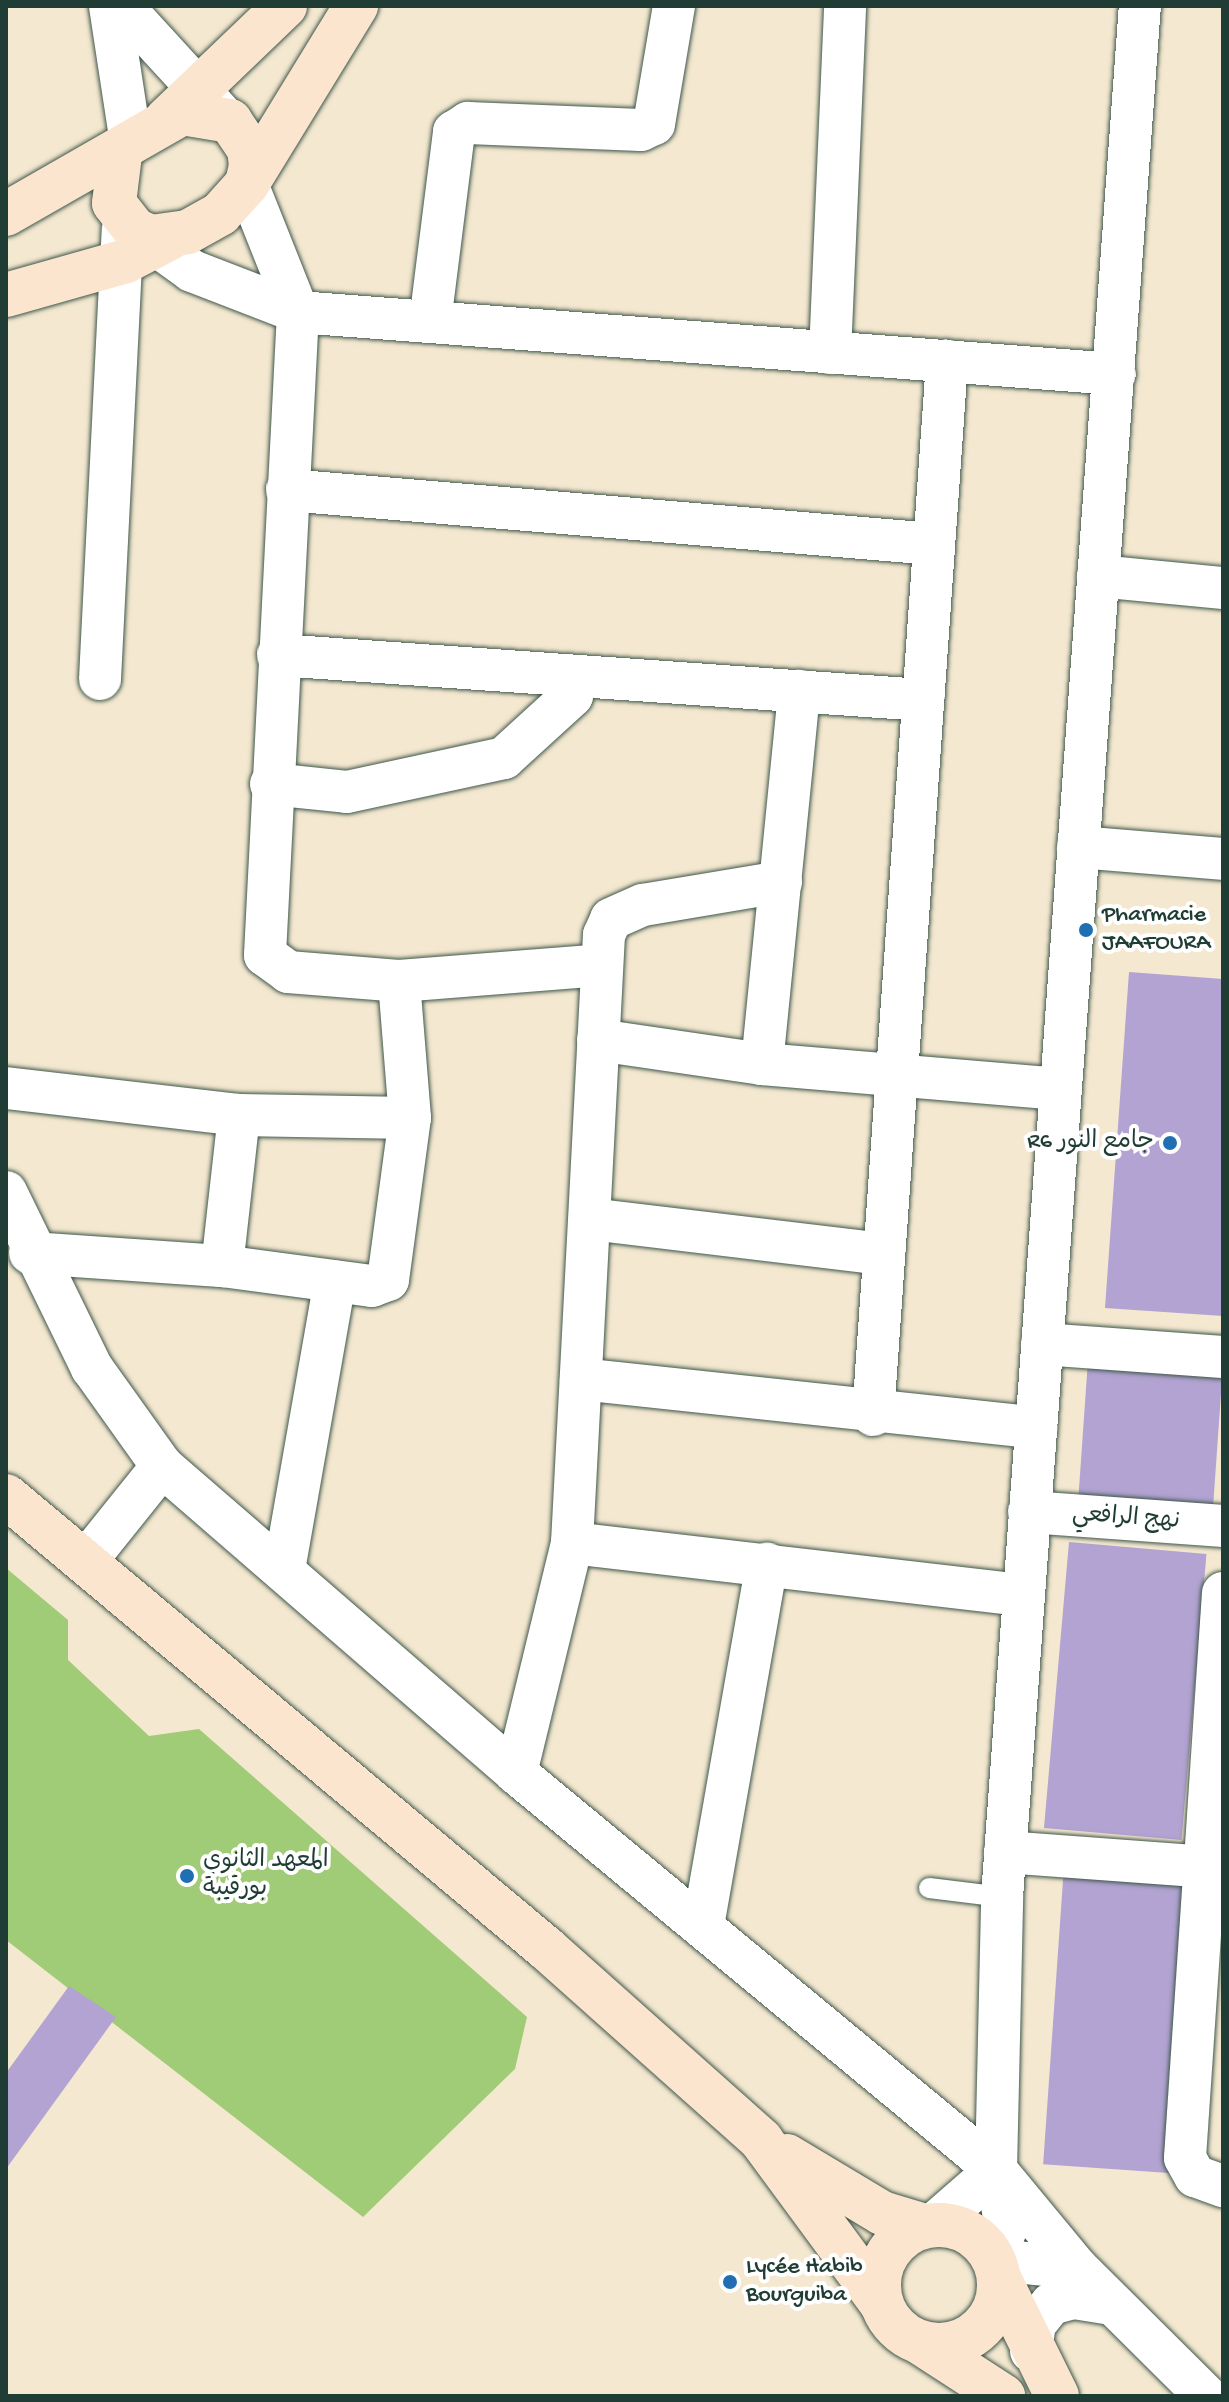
<!DOCTYPE html>
<html>
<head>
<meta charset="utf-8">
<style>
	body { margin:0 }
	#map { position:relative; width:1229px; height:2402px; overflow:hidden; background:#f4e8d0; font-family:"Gochi Hand","Playpen Sans Arabic",sans-serif }
	div>[style] { position:absolute }
	.green>* { inset:0; background:#a0cb77 }
	.building>* { inset:0; background:#b2a3d2; transform-origin:0 0 }
	.roads { filter:drop-shadow(0 0 2px #3f574b) drop-shadow(0 0 2px #3f574b) }
	.lane>* { height:20px; margin:-10px; padding:0 10px; transform-origin:10px; border-radius:10px; background:#fff }
	.street>* { height:42px; margin:-21px; padding:0 21px; transform-origin:21px; border-radius:21px; background:#fff }
	.secondary>* { height:44px; margin:-22px; padding:0 22px; transform-origin:22px; border-radius:22px; background:#fce5cf }
	.secondary>.ring { margin:-22px; padding:0; box-sizing:content-box; background:none; border:44px solid #fce5cf; border-radius:50% }
	.dots>* { width:22px; height:22px; translate:-50% -50%; box-sizing:border-box; border:4px solid #fff; border-radius:50% }
	span { translate:-50% -50%; white-space:nowrap; text-align:center; line-height:1.15; -webkit-text-stroke:8px #fff; paint-order:stroke }
	.poi-label { font-size:24px; color:#1f3d34 }
	.left { translate:0 -50%; text-align:left }
	.right { translate:-100% -50%; text-align:right }
	.street-label { font-size:24px; color:#1f3d34 }
	.frame { position:absolute; inset:0; border:8px solid #1f3d34; pointer-events:none }
</style>
</head>
<body>
<div id="map">
	<div class="green">
		<i style="clip-path:polygon(6px 1568px,68px 1620px,68px 1660px,149px 1736px,199px 1729px,527px 2017px,515px 2069px,363px 2217px,6px 1940px)"></i>
	</div>
	<div class="building">
		<i style="clip-path:polygon(1129px 972px,1223px 979px,1223px 1316px,1105px 1308px)"></i>
		<i style="left:1088px;top:1360px;width:135px;height:142px;rotate:4deg"></i>
		<i style="left:1069px;top:1542px;width:138px;height:287px;rotate:5deg"></i>
		<i style="left:1064px;top:1866px;width:133px;height:299px;rotate:4deg"></i>
		<i style="clip-path:polygon(69px 1986px,116px 2017px,6px 2169px,6px 2073px)"></i>
	</div>
	<div class="roads">
		<div class="lane">
			<i style="left:929px;top:1888px;width:74px;rotate:7deg"></i>
		</div>
		<div class="street">
			<i style="left:110px;top:6px;width:139px;rotate:81.3deg"></i>
			<i style="left:122px;top:6px;width:148px;rotate:47.5deg"></i>
			<i style="left:247px;top:184px;width:138px;rotate:68.3deg"></i>
			<i style="left:298px;top:312px;width:644px;rotate:92.94deg"></i>
			<i style="left:265px;top:955px;width:29px;rotate:36deg"></i>
			<i style="left:288px;top:972px;width:111px;rotate:4.6deg"></i>
			<i style="left:399px;top:981px;width:203px;rotate:-4.5deg"></i>
			<i style="left:135px;top:230px;width:70px;rotate:35.7deg"></i>
			<i style="left:192px;top:271px;width:114px;rotate:21.1deg"></i>
			<i style="left:298px;top:312px;width:819px;rotate:4.34deg"></i>
			<i style="left:430px;top:322px;width:192px;rotate:-82.8deg"></i>
			<i style="left:454px;top:132px;width:17px;rotate:-33deg"></i>
			<i style="left:468px;top:123px;width:173px;rotate:2.3deg"></i>
			<i style="left:641px;top:130px;width:14px;rotate:-25deg"></i>
			<i style="left:654px;top:124px;width:120px;rotate:-80.4deg"></i>
			<i style="left:830px;top:353px;width:347px;rotate:-87.5deg"></i>
			<i style="left:287px;top:490px;width:649px;rotate:4.77deg"></i>
			<i style="left:1098px;top:576px;width:126px;rotate:5.5deg"></i>
			<i style="left:278px;top:655px;width:647px;rotate:3.99deg"></i>
			<i style="left:100px;top:679px;width:451px;rotate:-87.1deg"></i>
			<i style="left:271px;top:784px;width:76px;rotate:6deg"></i>
			<i style="left:347px;top:792px;width:161px;rotate:-12.2deg"></i>
			<i style="left:504px;top:758px;width:92px;rotate:-42.4deg"></i>
			<i style="left:572px;top:696px;width:20px;rotate:-84deg"></i>
			<i style="left:1078px;top:847px;width:145px;rotate:4.7deg"></i>
			<i style="left:598px;top:1040px;width:166px;rotate:8.3deg"></i>
			<i style="left:762px;top:1064px;width:299px;rotate:4.8deg"></i>
			<i style="left:762px;top:1064px;width:375px;rotate:-84.3deg"></i>
			<i style="left:6px;top:1088px;width:235px;rotate:6.6deg"></i>
			<i style="left:239px;top:1115px;width:171px;rotate:1deg"></i>
			<i style="left:239px;top:1115px;width:152px;rotate:96.4deg"></i>
			<i style="left:222px;top:1266px;width:151px;rotate:7.6deg"></i>
			<i style="left:372px;top:1286px;width:17px;rotate:-21deg"></i>
			<i style="left:388px;top:1280px;width:163px;rotate:-82.3deg"></i>
			<i style="left:410px;top:1118px;width:137px;rotate:-94.6deg"></i>
			<i style="left:6px;top:1192px;width:196px;rotate:64deg"></i>
			<i style="left:92px;top:1368px;width:120px;rotate:54.5deg"></i>
			<i style="left:162px;top:1466px;width:469px;rotate:40.9deg"></i>
			<i style="left:516px;top:1773px;width:623px;rotate:39.59deg"></i>
			<i style="left:996px;top:2170px;width:127px;rotate:50.4deg"></i>
			<i style="left:1077px;top:2268px;width:182px;rotate:44.8deg"></i>
			<i style="left:590px;top:1219px;width:296px;rotate:6.8deg"></i>
			<i style="left:30px;top:1253px;width:192px;rotate:3.9deg"></i>
			<i style="left:1042px;top:1344px;width:181px;rotate:4.1deg"></i>
			<i style="left:581px;top:1379px;width:458px;rotate:6.1deg"></i>
			<i style="left:873px;top:1415px;width:1057px;rotate:-85.98deg"></i>
			<i style="left:1029px;top:1512px;width:195px;rotate:4.1deg"></i>
			<i style="left:572px;top:1543px;width:454px;rotate:6.6deg"></i>
			<i style="left:86px;top:1561px;width:122px;rotate:-51.3deg"></i>
			<i style="left:284px;top:1570px;width:293px;rotate:-80deg"></i>
			<i style="left:1223px;top:1593px;width:566px;rotate:93.85deg"></i>
			<i style="left:1185px;top:2158px;width:21px;rotate:61deg"></i>
			<i style="left:1195px;top:2176px;width:30px;rotate:20deg"></i>
			<i style="left:516px;top:1773px;width:237px;rotate:-76.3deg"></i>
			<i style="left:572px;top:1543px;width:609px;rotate:-86.99deg"></i>
			<i style="left:604px;top:935px;width:17px;rotate:-66deg"></i>
			<i style="left:611px;top:919px;width:35px;rotate:-24deg"></i>
			<i style="left:643px;top:905px;width:140px;rotate:-9.5deg"></i>
			<i style="left:1005px;top:1852px;width:219px;rotate:4.2deg"></i>
			<i style="left:703px;top:1926px;width:368px;rotate:-80deg"></i>
			<i style="left:996px;top:2170px;width:273px;rotate:-88.7deg"></i>
			<i style="left:1002px;top:1897px;width:1896px;rotate:-85.83deg"></i>
			<i style="left:934px;top:2224px;width:82px;rotate:-41.1deg"></i>
			<i style="left:996px;top:2170px;width:60px;rotate:80.4deg"></i>
			<i style="left:1006px;top:2229px;width:33px;rotate:110deg"></i>
			<i style="left:995px;top:2260px;width:82px;rotate:5.6deg"></i>
			<i style="left:1031px;top:2351px;width:27px;rotate:-82deg"></i>
			<i style="left:1035px;top:2324px;width:26px;rotate:-51deg"></i>
			<i style="left:1051px;top:2304px;width:24px;rotate:-15deg"></i>
			<i style="left:1074px;top:2298px;width:38px;rotate:9deg"></i>
		</div>
		<div class="secondary">
			<i style="left:166px;top:120px;width:165px;rotate:-43.8deg"></i>
			<i style="left:247px;top:184px;width:209px;rotate:-58.5deg"></i>
			<i style="left:6px;top:214px;width:203px;rotate:-29.8deg"></i>
			<i style="left:182px;top:113px;width:49px;rotate:9.5deg"></i>
			<i style="left:230px;top:121px;width:34px;rotate:56deg"></i>
			<i style="left:249px;top:149px;width:17px;rotate:83deg"></i>
			<i style="left:251px;top:166px;width:18px;rotate:103deg"></i>
			<i style="left:247px;top:184px;width:40px;rotate:132deg"></i>
			<i style="left:220px;top:214px;width:38px;rotate:151deg"></i>
			<i style="left:187px;top:232px;width:36px;rotate:172deg"></i>
			<i style="left:151px;top:237px;width:17px;rotate:-156deg"></i>
			<i style="left:135px;top:230px;width:34px;rotate:-128deg"></i>
			<i style="left:114px;top:203px;width:48px;rotate:-82.9deg"></i>
			<i style="left:6px;top:295px;width:125px;rotate:-15.8deg"></i>
			<i style="left:126px;top:261px;width:50px;rotate:-27.6deg"></i>
			<i style="left:6px;top:1496px;width:706px;rotate:39.94deg"></i>
			<i style="left:547px;top:1949px;width:287px;rotate:41.7deg"></i>
			<i style="left:761px;top:2140px;width:202px;rotate:53.6deg"></i>
			<i style="left:787px;top:2156px;width:111px;rotate:31deg"></i>
			<i style="left:882px;top:2213px;width:45px;rotate:16.8deg"></i>
			<i class="ring" style="left:879px;top:2225px;width:76px;height:76px"></i>
			<i style="left:1000px;top:2280px;width:129px;rotate:63.8deg"></i>
			<i style="left:921px;top:2343px;width:98px;rotate:32.9deg"></i>
		</div>
	</div>
	<div class="dots">
		<i style="left:1086px;top:930px;background:#1f6fb2"></i>
		<i style="left:1170px;top:1143px;background:#1f6fb2"></i>
		<i style="left:187px;top:1876px;background:#1f6fb2"></i>
		<i style="left:730px;top:2282px;background:#1f6fb2"></i>
	</div>
	<div class="poi-label">
		<span class="left" style="left:1102px;top:930px">Pharmacie<br>JAAFOURA</span>
		<span class="right" style="left:1154px;top:1143px">R6 جامع النور</span>
		<span class="left" style="left:203px;top:1876px">المعهد الثانوي<br>بورقيبة</span>
		<span class="left" style="left:746px;top:2282px">Lycée Habib<br>Bourguiba</span>
	</div>
	<div class="street-label">
		<span style="left:1126px;top:1519px;rotate:4deg">نهج الرافعي</span>
	</div>
	<div class="frame"></div>
</div>
</body>
</html>
